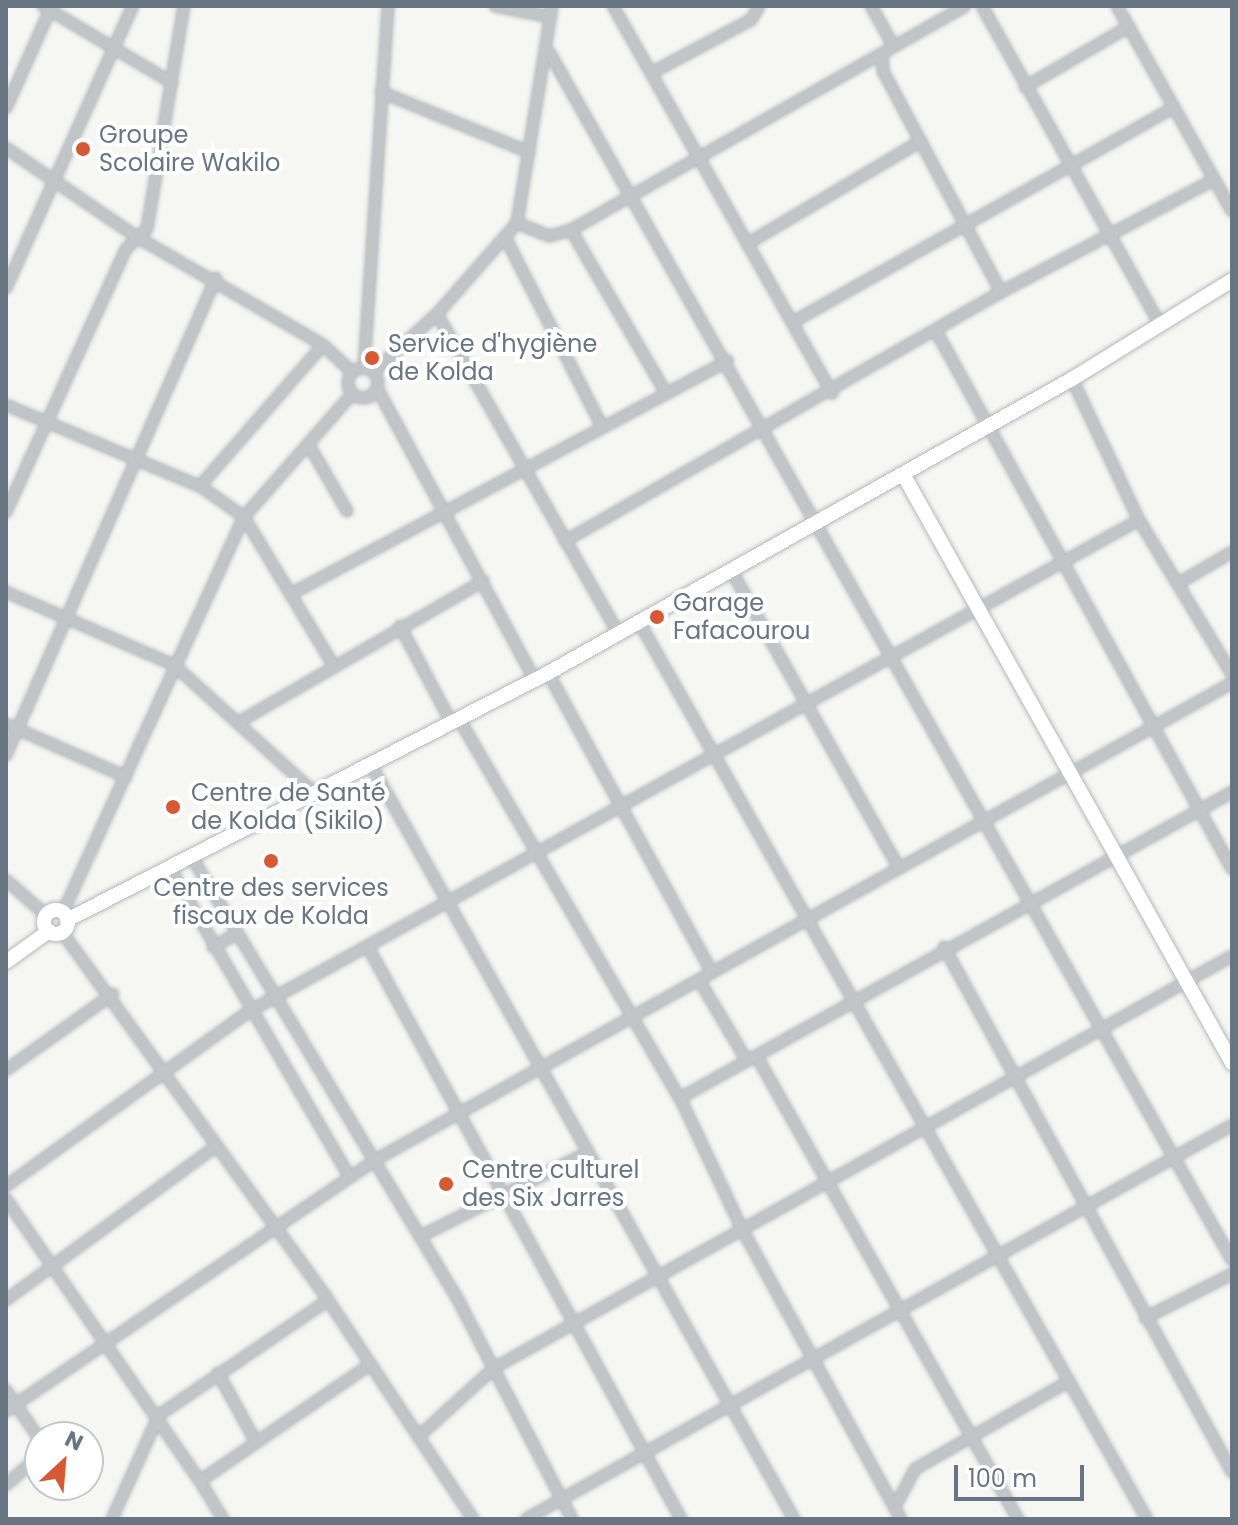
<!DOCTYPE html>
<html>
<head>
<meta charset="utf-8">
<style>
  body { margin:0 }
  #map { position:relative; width:1238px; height:1525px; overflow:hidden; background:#f6f6f3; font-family:Poppins,sans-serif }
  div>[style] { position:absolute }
  .roads { filter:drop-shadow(0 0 2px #b4b9bc) drop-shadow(0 0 2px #b4b9bc) }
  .street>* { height:10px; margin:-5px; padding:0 5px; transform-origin:5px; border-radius:5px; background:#c1c5c8 }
  .street>.ring { margin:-5px; padding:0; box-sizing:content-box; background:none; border:10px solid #c1c5c8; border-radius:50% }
  .secondary>* { height:14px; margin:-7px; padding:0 7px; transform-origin:7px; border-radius:7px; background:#fff }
  .secondary>.ring { margin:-7px; padding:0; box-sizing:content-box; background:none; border:14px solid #fff; border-radius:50% }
  .dots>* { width:22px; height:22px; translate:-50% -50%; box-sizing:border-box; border:4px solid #fff; border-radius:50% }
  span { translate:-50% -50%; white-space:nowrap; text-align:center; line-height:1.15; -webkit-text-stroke:8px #fff; paint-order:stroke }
  .poi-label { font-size:24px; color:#677682 }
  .left { translate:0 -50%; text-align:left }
  .frame { position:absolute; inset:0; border:8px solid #677682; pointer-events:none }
  .north { position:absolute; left:24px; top:1421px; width:80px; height:80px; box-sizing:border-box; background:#fff; border:2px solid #c2c8cd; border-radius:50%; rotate:26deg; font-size:22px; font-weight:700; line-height:32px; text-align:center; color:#677682 }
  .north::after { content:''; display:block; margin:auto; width:28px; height:36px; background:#d75832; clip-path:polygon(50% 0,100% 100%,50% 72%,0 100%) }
  .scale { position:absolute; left:954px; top:1465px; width:130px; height:36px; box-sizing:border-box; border:4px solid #677682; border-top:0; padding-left:10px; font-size:24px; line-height:28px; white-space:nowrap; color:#677682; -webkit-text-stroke:6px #fff; paint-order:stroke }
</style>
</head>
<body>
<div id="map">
  <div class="roads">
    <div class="street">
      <div style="left:43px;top:6px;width:150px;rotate:30.8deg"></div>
      <div style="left:495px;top:6px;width:56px;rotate:11.3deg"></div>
      <div style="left:613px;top:6px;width:445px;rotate:60.5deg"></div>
      <div style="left:871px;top:6px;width:45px;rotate:60.6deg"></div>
      <div style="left:982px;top:6px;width:365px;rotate:60.8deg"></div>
      <div style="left:1117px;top:6px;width:235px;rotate:60.7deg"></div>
      <div style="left:549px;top:52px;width:1388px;rotate:60.52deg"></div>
      <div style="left:882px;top:55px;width:16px;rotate:86deg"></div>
      <div style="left:883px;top:71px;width:251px;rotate:61.9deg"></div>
      <div style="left:653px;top:72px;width:111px;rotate:-28deg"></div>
      <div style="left:751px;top:20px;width:16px;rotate:-60deg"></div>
      <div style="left:1025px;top:87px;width:119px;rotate:-30.2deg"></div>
      <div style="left:381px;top:92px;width:160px;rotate:22.1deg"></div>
      <div style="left:6px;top:108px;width:107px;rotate:-65.8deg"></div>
      <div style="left:6px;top:148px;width:158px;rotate:34.2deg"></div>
      <div style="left:137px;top:237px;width:215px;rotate:30.1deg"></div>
      <div style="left:323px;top:345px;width:40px;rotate:43deg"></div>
      <div style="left:517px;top:223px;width:35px;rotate:22deg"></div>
      <div style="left:549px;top:236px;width:23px;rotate:-15deg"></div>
      <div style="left:571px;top:230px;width:453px;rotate:-29.6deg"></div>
      <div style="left:571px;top:230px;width:189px;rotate:59.8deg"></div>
      <div style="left:507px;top:241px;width:207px;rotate:62.9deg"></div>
      <div style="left:747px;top:244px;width:202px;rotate:-30.6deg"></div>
      <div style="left:6px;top:288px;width:309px;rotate:-65.8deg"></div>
      <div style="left:437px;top:314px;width:366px;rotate:60.4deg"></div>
      <div style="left:793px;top:322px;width:434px;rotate:-29.4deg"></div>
      <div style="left:936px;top:331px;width:614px;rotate:61.18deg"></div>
      <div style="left:364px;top:368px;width:363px;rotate:-86.2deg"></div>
      <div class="ring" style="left:348px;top:368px;width:20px;height:20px"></div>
      <div style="left:373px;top:372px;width:86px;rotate:-42.2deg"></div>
      <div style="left:437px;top:314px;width:121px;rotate:-48.7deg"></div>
      <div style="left:517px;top:223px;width:220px;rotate:-80.8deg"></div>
      <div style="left:1072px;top:379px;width:156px;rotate:64.6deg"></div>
      <div style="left:1139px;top:520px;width:180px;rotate:58.9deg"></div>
      <div style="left:377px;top:388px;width:332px;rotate:61.6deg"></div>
      <div style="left:6px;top:405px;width:210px;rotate:22.7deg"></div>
      <div style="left:200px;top:486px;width:54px;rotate:35.2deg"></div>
      <div style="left:244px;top:517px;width:174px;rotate:58.9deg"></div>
      <div style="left:310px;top:447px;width:74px;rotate:60deg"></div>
      <div style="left:200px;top:486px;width:187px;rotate:-48.9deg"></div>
      <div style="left:6px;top:512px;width:289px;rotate:-65.5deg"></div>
      <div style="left:126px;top:249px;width:29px;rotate:-44deg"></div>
      <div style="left:147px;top:229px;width:226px;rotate:-80.6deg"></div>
      <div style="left:565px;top:541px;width:502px;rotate:-29.73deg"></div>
      <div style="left:1001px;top:292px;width:240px;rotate:-27.8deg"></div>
      <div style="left:731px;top:570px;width:342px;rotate:60.6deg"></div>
      <div style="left:1179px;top:583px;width:61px;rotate:-30.3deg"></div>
      <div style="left:6px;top:592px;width:183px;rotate:23.5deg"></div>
      <div style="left:174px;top:665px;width:195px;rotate:42.3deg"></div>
      <div style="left:291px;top:594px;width:495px;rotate:-28.1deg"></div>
      <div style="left:639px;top:622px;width:1031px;rotate:60.48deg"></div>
      <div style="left:400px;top:626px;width:109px;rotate:62deg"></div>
      <div style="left:548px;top:673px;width:342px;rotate:61.3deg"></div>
      <div style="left:459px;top:719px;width:439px;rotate:59.8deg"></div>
      <div style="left:680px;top:1098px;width:145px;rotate:64.7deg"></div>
      <div style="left:742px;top:1229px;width:331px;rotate:61.3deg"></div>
      <div style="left:239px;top:722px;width:282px;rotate:-30deg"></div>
      <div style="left:6px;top:724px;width:131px;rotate:23.8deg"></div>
      <div style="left:6px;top:755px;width:521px;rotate:-66.24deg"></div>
      <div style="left:372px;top:767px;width:862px;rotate:60.7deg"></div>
      <div style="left:193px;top:859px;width:512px;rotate:58.98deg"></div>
      <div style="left:457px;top:1298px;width:249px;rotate:62.5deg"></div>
      <div style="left:171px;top:870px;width:354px;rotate:59.8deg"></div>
      <div style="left:6px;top:880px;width:53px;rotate:41.2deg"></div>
      <div style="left:63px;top:912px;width:434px;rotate:-65.4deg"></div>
      <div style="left:244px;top:517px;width:164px;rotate:-48.7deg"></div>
      <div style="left:62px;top:932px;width:454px;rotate:54.1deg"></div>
      <div style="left:328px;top:1300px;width:263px;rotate:56.5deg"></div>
      <div style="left:213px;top:947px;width:26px;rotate:-29deg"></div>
      <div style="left:368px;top:947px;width:652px;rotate:61.31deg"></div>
      <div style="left:944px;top:947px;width:599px;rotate:61.25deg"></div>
      <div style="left:699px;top:980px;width:94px;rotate:59.3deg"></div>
      <div style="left:757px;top:1057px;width:531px;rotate:60.54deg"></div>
      <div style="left:6px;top:1070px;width:131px;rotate:-35.4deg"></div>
      <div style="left:680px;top:1098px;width:631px;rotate:-29deg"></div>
      <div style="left:6px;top:1186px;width:298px;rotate:-35.7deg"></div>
      <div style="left:248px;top:1012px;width:1018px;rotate:-28.91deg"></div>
      <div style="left:6px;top:1199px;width:342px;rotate:55.5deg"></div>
      <div style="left:200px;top:1481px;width:207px;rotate:-34.4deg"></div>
      <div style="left:421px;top:1236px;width:181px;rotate:-26.6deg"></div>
      <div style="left:6px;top:1300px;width:259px;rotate:-36.2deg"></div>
      <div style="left:1145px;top:1318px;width:97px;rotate:-26.8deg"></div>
      <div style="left:218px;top:1373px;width:79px;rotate:61.2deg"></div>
      <div style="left:6px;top:1390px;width:60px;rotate:55.8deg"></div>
      <div style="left:6px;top:1411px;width:446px;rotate:-34.2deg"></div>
      <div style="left:375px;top:1160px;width:981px;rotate:-29.1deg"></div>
      <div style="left:418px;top:1437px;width:103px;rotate:-42.2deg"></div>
      <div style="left:494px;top:1368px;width:845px;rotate:-29.17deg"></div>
      <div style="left:200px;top:1481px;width:44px;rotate:58.8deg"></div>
      <div style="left:6px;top:1485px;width:45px;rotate:-41.4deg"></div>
      <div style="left:895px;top:1507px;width:43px;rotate:-62.2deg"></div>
      <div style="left:915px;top:1469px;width:172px;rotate:-29.7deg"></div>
      <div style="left:112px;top:1519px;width:114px;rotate:-65.7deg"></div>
      <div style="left:159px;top:1415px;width:204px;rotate:-34.2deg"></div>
      <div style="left:526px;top:1519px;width:808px;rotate:-29.16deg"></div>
    </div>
    <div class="secondary">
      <div style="left:903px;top:474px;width:675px;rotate:60.81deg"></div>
      <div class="ring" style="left:44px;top:910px;width:10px;height:10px"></div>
      <div style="left:67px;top:920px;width:541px;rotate:-27.18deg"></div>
      <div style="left:548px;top:673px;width:601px;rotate:-29.3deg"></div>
      <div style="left:1072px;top:379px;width:188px;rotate:-31.7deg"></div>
      <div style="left:6px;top:962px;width:53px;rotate:-35.8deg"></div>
    </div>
  </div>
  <div class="dots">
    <div style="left:83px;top:149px;background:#d75832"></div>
    <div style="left:372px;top:358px;background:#d75832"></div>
    <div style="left:657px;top:617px;background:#d75832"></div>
    <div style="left:173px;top:807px;background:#d75832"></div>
    <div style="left:271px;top:861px;background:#d75832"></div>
    <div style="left:446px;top:1184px;background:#d75832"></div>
  </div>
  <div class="poi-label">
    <span class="left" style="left:99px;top:149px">Groupe<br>Scolaire Wakilo</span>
    <span class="left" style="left:388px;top:358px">Service d'hygiène<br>de Kolda</span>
    <span class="left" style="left:673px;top:617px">Garage<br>Fafacourou</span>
    <span class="left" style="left:191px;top:807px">Centre de Santé<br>de Kolda (Sikilo)</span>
    <span style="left:271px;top:902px">Centre des services<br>fiscaux de Kolda</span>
    <span class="left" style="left:462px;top:1184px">Centre culturel<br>des Six Jarres</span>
  </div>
  <div class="frame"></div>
  <div class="north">N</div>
  <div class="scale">100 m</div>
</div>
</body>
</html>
